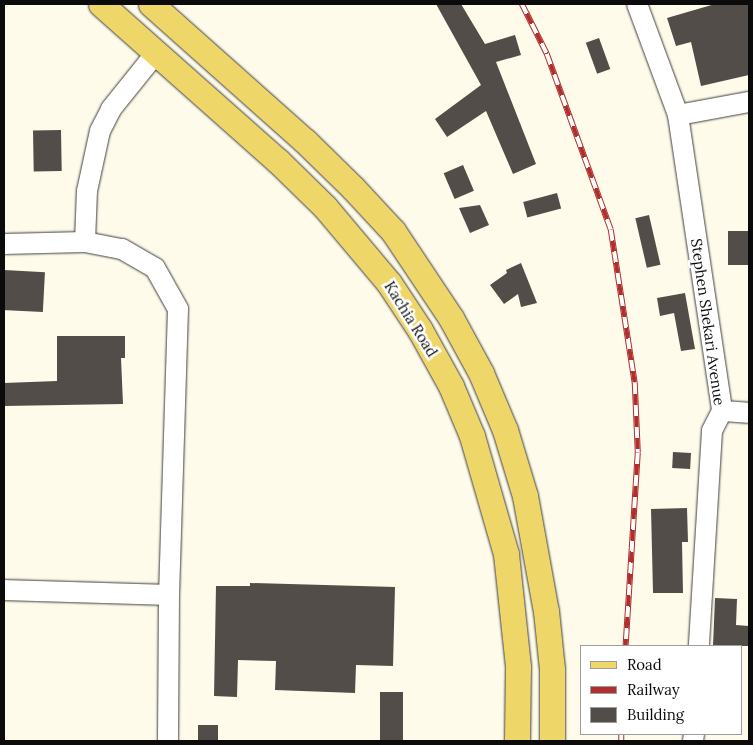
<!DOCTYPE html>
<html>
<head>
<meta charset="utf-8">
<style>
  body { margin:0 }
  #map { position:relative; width:753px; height:745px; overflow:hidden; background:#fefbea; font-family:Lora,serif }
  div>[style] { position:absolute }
  .building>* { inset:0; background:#524d48; transform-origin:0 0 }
  .roads { filter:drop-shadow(0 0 1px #3e3e3e) drop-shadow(0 0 1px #3e3e3e) }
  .minor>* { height:20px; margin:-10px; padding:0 10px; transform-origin:10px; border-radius:10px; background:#fff }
  .major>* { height:25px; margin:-12.5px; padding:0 12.5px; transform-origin:12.5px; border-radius:12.5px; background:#efd668 }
  .rail>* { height:5.5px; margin-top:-2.75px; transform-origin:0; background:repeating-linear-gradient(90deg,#fff 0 11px,#b02e2d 0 22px); box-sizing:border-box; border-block:1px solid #b02e2d }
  span { translate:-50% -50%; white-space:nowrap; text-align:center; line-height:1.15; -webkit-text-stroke:5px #fff; paint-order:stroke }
  .street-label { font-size:15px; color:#0b0b0b }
  .frame { position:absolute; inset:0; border:5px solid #0b0b0b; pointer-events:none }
  .legend { position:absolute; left:580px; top:645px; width:162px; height:90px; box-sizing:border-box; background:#fff; border:1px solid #9d9d9d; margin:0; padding:6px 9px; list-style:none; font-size:15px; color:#0b0b0b }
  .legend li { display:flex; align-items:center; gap:10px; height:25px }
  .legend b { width:25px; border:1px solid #9d9d9d }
</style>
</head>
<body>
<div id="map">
  <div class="building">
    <div style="clip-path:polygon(436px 4px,461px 4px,485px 44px,515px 35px,521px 55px,496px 62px,536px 164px,513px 174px,486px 111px,447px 137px,435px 119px,481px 85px)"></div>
    <div style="clip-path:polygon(715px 4px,749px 4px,749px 75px,701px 86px,691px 42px,676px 46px,667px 18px)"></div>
    <div style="left:599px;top:38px;width:33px;height:14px;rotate:70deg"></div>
    <div style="left:61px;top:130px;width:41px;height:28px;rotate:89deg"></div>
    <div style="left:463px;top:165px;width:28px;height:21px;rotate:67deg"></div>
    <div style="left:557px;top:193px;width:16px;height:35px;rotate:75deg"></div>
    <div style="clip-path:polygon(480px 205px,489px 225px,470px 233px,459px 208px)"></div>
    <div style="left:649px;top:215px;width:51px;height:14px;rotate:77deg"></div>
    <div style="left:749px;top:231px;width:34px;height:21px;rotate:90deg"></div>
    <div style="clip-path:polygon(521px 263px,537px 303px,521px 307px,518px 294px,504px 304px,490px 285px,507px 273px,506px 270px)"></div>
    <div style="left:4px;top:270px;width:41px;height:40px;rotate:3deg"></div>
    <div style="clip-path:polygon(685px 293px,695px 349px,681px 351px,674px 313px,660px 316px,657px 298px)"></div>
    <div style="clip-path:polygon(57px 336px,125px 336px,125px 358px,121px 358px,123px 404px,4px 406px,4px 383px,57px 381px)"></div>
    <div style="left:673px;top:452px;width:18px;height:16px;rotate:3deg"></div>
    <div style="clip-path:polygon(687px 508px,688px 542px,682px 542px,683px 593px,653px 593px,651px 509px)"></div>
    <div style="clip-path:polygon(250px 583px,395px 587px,393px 666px,356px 665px,355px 693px,275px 690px,276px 661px,238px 660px,237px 697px,214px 696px,216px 586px,250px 586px)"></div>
    <div style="clip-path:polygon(715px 598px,737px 599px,736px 625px,749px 626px,749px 646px,713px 646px)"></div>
    <div style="left:380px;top:692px;width:23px;height:49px"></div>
    <div style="left:198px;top:725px;width:20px;height:16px"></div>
  </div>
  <div class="roads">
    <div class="minor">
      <div style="left:637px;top:4px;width:118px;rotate:69.7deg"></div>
      <div style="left:678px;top:115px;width:299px;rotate:81.5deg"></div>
      <div style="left:722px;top:411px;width:22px;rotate:117deg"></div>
      <div style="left:712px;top:431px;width:215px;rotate:93.5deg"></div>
      <div style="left:678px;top:115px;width:72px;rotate:-10.4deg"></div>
      <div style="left:85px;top:242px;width:51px;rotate:-87.8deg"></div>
      <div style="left:87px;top:191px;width:61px;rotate:-77.8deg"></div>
      <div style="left:100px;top:131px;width:25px;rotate:-63deg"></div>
      <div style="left:111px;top:109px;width:72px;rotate:-51.2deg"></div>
      <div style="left:4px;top:244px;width:81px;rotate:-1.4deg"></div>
      <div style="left:85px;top:242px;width:38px;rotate:11deg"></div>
      <div style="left:122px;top:249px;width:38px;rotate:30deg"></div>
      <div style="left:155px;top:268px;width:47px;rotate:60.7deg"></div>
      <div style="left:178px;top:309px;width:286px;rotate:91.8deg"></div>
      <div style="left:169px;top:595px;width:146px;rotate:90.4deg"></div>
      <div style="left:722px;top:411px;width:27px;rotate:4deg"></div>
      <div style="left:4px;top:590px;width:165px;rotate:1.7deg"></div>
      <div style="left:693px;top:741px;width:7px;rotate:-82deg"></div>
    </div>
    <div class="major">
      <div style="left:101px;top:4px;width:237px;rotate:41.6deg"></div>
      <div style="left:278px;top:161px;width:66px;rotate:44.4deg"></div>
      <div style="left:325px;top:207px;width:99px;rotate:49.9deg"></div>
      <div style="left:389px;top:283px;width:56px;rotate:56.6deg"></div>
      <div style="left:420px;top:330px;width:64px;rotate:61deg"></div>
      <div style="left:451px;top:386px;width:54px;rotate:67.2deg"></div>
      <div style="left:472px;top:436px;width:123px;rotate:73.9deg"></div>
      <div style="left:506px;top:554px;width:114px;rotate:83.9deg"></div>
      <div style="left:518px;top:667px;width:74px;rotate:90.8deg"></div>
      <div style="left:151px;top:4px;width:206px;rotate:41.7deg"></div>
      <div style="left:305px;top:141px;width:67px;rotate:44.4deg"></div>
      <div style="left:353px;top:188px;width:59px;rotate:47.1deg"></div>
      <div style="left:393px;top:231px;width:105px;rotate:56.3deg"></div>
      <div style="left:451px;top:318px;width:63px;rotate:61.4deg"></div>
      <div style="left:481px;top:373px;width:62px;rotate:67.2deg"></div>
      <div style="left:505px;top:430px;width:69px;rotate:73.1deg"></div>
      <div style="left:525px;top:496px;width:117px;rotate:79.7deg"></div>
      <div style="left:546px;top:611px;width:58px;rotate:84.1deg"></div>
      <div style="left:552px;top:669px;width:72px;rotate:90deg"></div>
    </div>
  </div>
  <div class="rail">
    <div style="left:522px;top:4px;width:56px;rotate:63.4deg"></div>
    <div style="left:547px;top:54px;width:187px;rotate:70deg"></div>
    <div style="left:611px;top:230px;width:155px;rotate:81.1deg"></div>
    <div style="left:635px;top:383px;width:70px;rotate:87.5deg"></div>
    <div style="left:638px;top:453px;width:193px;rotate:93.6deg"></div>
    <div style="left:621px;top:741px;width:7px;rotate:-90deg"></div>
  </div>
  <div class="street-label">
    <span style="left:411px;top:319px;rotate:58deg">Kachia Road</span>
    <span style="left:708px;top:322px;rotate:82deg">Stephen Shekari Avenue</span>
  </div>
  <div class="frame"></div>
  <ul class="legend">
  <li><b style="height:6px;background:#efd668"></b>Road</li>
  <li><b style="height:6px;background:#b02e2d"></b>Railway</li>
  <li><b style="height:14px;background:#524d48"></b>Building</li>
  </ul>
</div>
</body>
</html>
